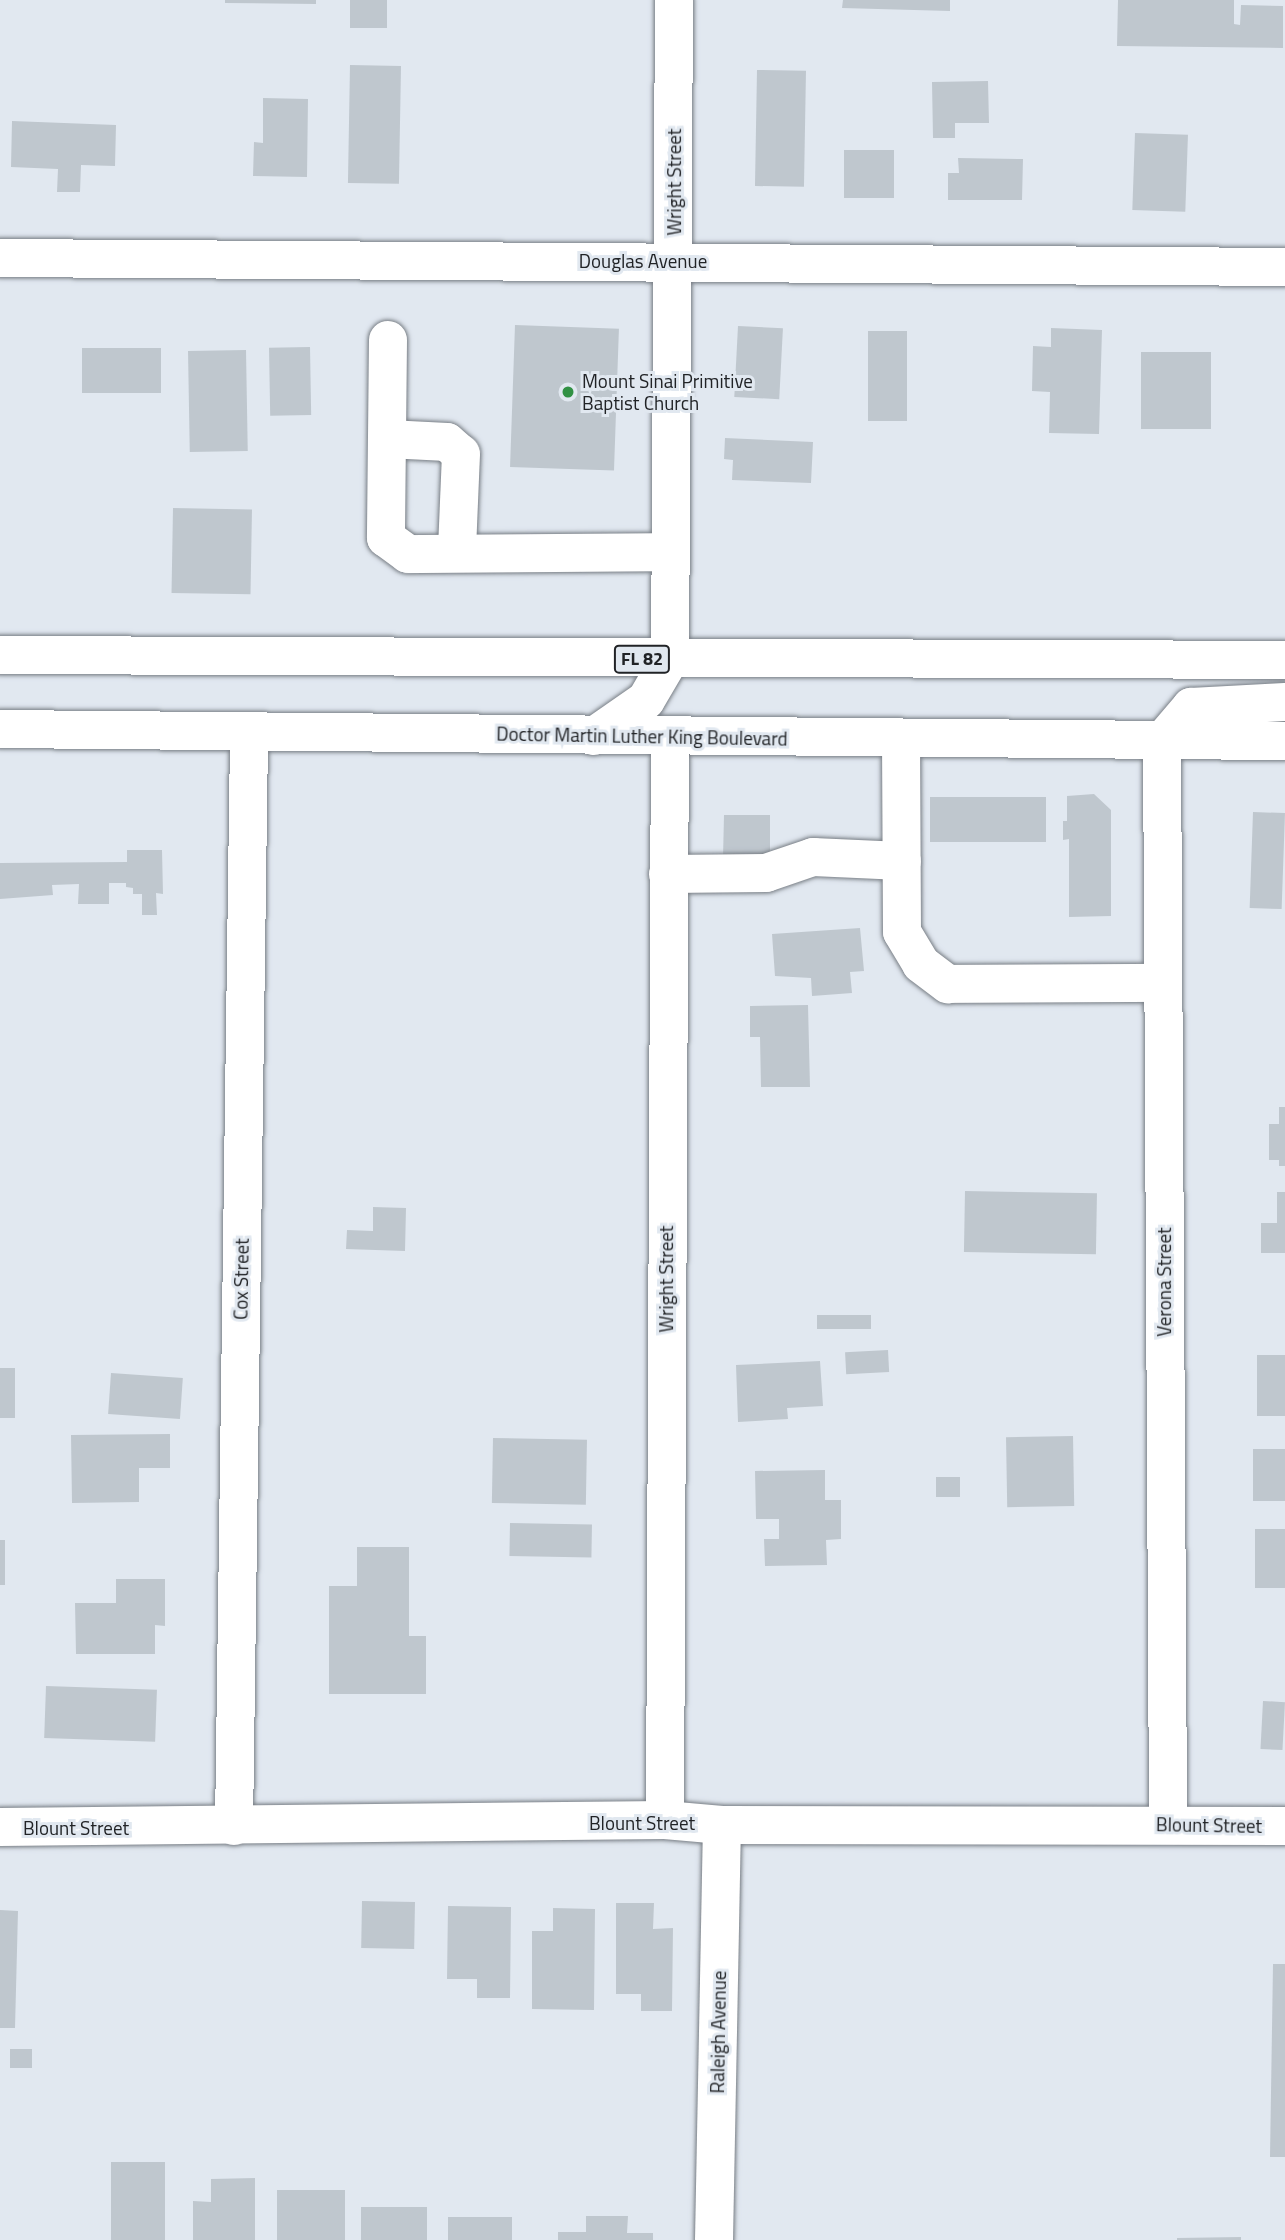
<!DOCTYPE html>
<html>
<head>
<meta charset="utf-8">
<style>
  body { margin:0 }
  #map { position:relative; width:1285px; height:2240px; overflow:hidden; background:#e1e8f0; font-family:"Titillium Web",sans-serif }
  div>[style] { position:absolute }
  .building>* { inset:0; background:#bfc7ce; transform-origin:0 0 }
  .roads { filter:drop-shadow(0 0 2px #787e85) drop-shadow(0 0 2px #787e85) }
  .minor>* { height:38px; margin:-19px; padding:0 19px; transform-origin:19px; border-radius:19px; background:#fff }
  .major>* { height:38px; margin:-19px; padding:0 19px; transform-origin:19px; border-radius:19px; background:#fff }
  .dots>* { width:19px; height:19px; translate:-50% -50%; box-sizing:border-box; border:4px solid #e1e8f0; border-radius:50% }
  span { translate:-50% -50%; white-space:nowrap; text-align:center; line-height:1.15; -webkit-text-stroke:6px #e1e8f0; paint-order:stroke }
  .shield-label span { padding:2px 5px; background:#e1e8f0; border:2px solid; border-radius:5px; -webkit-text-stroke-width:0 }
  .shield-label { font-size:18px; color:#212326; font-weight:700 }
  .street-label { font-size:19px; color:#212326 }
  .poi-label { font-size:19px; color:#212326 }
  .left { translate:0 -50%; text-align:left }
</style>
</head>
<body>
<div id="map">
  <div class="building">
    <div style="clip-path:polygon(225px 0,316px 0,316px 4px,225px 3px)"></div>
    <div style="left:350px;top:0;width:37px;height:28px"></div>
    <div style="clip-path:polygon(843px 0,950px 0,950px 11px,842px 8px)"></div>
    <div style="clip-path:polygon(1118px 0,1234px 0,1234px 24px,1240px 25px,1241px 5px,1283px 6px,1283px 48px,1117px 46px)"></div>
    <div style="left:350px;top:65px;width:51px;height:118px;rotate:1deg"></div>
    <div style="left:757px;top:70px;width:49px;height:116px;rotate:1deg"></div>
    <div style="clip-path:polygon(988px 81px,989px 123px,955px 123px,955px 138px,933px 138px,932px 82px)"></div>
    <div style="clip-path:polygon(263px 98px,308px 99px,307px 177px,253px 176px,254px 142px,263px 143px)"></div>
    <div style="clip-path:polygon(12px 121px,116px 125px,115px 166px,81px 165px,80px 192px,57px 192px,58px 169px,11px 167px)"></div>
    <div style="left:1135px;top:133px;width:53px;height:77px;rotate:2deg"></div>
    <div style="left:844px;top:150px;width:50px;height:48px"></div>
    <div style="clip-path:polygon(958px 158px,1023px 159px,1022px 200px,948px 200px,948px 173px,959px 173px)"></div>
    <div style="left:515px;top:325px;width:104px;height:142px;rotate:2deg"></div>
    <div style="left:738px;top:326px;width:45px;height:71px;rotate:3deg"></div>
    <div style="clip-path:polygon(1051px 328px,1102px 330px,1099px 434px,1049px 433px,1050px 392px,1032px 391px,1033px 346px,1051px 347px)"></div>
    <div style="left:868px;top:331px;width:39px;height:90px"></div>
    <div style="left:310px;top:347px;width:68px;height:41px;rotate:89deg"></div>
    <div style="left:82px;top:348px;width:79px;height:45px"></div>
    <div style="left:246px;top:350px;width:101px;height:58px;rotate:89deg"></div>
    <div style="left:1141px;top:352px;width:70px;height:77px"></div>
    <div style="clip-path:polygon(725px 438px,813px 442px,811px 483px,732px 480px,733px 460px,724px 459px)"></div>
    <div style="left:173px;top:508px;width:79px;height:85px;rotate:1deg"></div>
    <div style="clip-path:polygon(1094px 794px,1111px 810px,1111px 916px,1069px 917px,1069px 839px,1063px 840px,1063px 821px,1067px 821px,1067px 796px)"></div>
    <div style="left:930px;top:797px;width:116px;height:45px"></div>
    <div style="left:1253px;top:812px;width:32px;height:96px;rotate:2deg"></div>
    <div style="clip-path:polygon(724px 815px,770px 815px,770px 867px,723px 858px)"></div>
    <div style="clip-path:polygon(127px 850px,162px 850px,163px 894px,156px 893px,157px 915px,142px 915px,142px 894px,133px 894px,133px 888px,126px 887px,126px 883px,109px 883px,109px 904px,78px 904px,79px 884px,52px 885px,53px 895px,0 899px,0 863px,127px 862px)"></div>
    <div style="clip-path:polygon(860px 928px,864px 971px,850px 972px,852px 993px,812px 996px,811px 978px,775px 976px,772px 934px)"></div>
    <div style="clip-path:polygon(808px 1005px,810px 1087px,761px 1087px,760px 1037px,750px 1037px,750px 1006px)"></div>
    <div style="clip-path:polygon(1279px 1107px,1285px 1107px,1285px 1166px,1279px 1166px,1279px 1160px,1269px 1160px,1269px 1124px,1279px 1124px)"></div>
    <div style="left:965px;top:1191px;width:132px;height:61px;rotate:1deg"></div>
    <div style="clip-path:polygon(1277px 1192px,1285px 1192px,1285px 1253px,1261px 1253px,1261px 1223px,1277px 1223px)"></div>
    <div style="clip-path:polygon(373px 1207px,406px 1208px,405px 1251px,346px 1249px,347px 1230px,373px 1231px)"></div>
    <div style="left:817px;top:1315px;width:54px;height:14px"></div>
    <div style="left:888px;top:1350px;width:22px;height:43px;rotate:87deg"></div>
    <div style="left:1257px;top:1355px;width:28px;height:61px"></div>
    <div style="clip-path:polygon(820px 1361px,823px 1406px,787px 1408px,788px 1419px,738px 1422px,736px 1365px)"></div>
    <div style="left:0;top:1368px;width:15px;height:50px"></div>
    <div style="left:111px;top:1373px;width:72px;height:41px;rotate:4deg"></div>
    <div style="clip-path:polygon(170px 1434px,170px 1468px,139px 1468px,139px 1502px,72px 1503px,71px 1435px)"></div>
    <div style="left:1073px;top:1436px;width:70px;height:67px;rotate:89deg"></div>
    <div style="left:493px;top:1438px;width:94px;height:65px;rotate:1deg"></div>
    <div style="left:1285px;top:1449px;width:52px;height:32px;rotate:90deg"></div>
    <div style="clip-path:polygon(825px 1470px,825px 1500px,841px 1500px,841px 1539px,826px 1540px,827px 1565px,765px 1566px,764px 1539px,779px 1539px,779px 1519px,756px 1519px,755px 1471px)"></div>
    <div style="left:936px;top:1477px;width:24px;height:20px"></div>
    <div style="left:510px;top:1523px;width:82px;height:33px;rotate:1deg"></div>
    <div style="left:1255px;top:1529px;width:30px;height:59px"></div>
    <div style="left:0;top:1540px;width:5px;height:45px"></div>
    <div style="clip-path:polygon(357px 1547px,409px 1547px,409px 1636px,426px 1636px,426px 1694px,329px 1694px,329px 1586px,357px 1586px)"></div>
    <div style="clip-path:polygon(116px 1579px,165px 1579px,165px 1626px,155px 1625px,155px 1654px,76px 1654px,75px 1603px,116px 1603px)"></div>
    <div style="left:46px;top:1686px;width:111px;height:52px;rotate:2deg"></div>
    <div style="left:1263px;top:1701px;width:22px;height:48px;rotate:3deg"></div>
    <div style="left:362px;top:1901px;width:53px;height:47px;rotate:1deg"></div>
    <div style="clip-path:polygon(616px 1903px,654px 1903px,653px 1929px,673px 1928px,672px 2011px,641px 2011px,641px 1994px,616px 1994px)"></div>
    <div style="clip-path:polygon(448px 1906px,511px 1907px,510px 1998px,477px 1998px,477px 1979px,447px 1979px)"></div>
    <div style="clip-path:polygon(553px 1908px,595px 1909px,594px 2010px,532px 2009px,532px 1931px,553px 1931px)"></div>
    <div style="clip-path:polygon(0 1910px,18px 1911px,15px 2028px,0 2028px)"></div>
    <div style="clip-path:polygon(1273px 1964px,1285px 1964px,1285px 2157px,1270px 2157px)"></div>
    <div style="left:10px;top:2049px;width:22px;height:19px"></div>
    <div style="left:111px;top:2162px;width:54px;height:78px"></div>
    <div style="clip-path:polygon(255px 2178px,255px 2240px,193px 2240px,193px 2201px,211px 2202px,211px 2179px)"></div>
    <div style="left:277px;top:2190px;width:68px;height:50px"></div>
    <div style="left:361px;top:2207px;width:66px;height:33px"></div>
    <div style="clip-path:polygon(586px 2216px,628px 2216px,627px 2233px,653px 2233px,653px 2240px,558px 2240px,558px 2232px,586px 2232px)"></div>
    <div style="left:448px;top:2217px;width:64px;height:23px"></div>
    <div style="clip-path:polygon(1241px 2237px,1241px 2240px,1177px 2240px,1177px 2238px)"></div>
  </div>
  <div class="roads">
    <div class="minor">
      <div style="left:0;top:258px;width:1285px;rotate:0.4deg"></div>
      <div style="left:388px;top:340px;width:198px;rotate:90.6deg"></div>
      <div style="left:386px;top:538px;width:27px;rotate:36deg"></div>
      <div style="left:408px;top:554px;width:263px;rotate:-0.4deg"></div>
      <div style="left:388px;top:439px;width:59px;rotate:2.9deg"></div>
      <div style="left:447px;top:442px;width:18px;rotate:41deg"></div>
      <div style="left:461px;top:454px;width:97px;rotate:92.4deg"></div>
      <div style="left:670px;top:659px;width:659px;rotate:-89.65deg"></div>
      <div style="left:901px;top:739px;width:193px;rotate:89.7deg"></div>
      <div style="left:902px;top:932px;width:37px;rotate:59deg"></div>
      <div style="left:921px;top:964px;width:34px;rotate:37deg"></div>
      <div style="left:948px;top:984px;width:214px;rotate:-0.3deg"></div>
      <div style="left:1162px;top:741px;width:1083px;rotate:89.68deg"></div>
      <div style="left:668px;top:874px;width:98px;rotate:-0.6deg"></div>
      <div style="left:766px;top:873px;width:50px;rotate:-18.8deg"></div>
      <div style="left:813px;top:857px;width:89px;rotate:2.6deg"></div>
      <div style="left:665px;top:1820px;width:1083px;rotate:-89.74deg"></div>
      <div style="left:234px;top:1826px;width:1094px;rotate:-89.21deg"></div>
      <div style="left:0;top:1827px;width:665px;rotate:-0.6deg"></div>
      <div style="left:665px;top:1820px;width:57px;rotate:5deg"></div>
      <div style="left:722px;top:1825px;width:563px;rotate:0.1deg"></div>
      <div style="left:714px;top:2240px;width:415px;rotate:-88.9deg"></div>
    </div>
    <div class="major">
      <div style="left:0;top:655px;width:1285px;rotate:0.22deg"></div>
      <div style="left:0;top:729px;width:1285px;rotate:0.54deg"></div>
      <div style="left:594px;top:736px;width:63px;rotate:-34.7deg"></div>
      <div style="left:646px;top:700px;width:48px;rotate:-59.7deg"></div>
      <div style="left:1162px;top:741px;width:45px;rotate:-49.5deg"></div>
      <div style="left:1191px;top:707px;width:94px;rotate:-3deg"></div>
    </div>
  </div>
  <div class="dots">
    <div style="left:568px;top:392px;background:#319144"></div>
  </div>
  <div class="shield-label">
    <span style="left:642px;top:659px">FL 82</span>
  </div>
  <div class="street-label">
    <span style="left:674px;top:182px;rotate:-90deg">Wright Street</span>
    <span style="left:643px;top:261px">Douglas Avenue</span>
    <span style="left:642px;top:736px;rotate:1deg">Doctor Martin Luther King Boulevard</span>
    <span style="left:241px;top:1279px;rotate:-89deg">Cox Street</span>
    <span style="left:666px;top:1279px;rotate:-90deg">Wright Street</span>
    <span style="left:1164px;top:1282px;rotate:-90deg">Verona Street</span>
    <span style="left:642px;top:1823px">Blount Street</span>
    <span style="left:1209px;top:1825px;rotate:1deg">Blount Street</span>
    <span style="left:76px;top:1828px">Blount Street</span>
    <span style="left:718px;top:2032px;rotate:-89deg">Raleigh Avenue</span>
  </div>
  <div class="poi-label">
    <span class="left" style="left:582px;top:392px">Mount Sinai Primitive<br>Baptist Church</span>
  </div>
</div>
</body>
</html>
